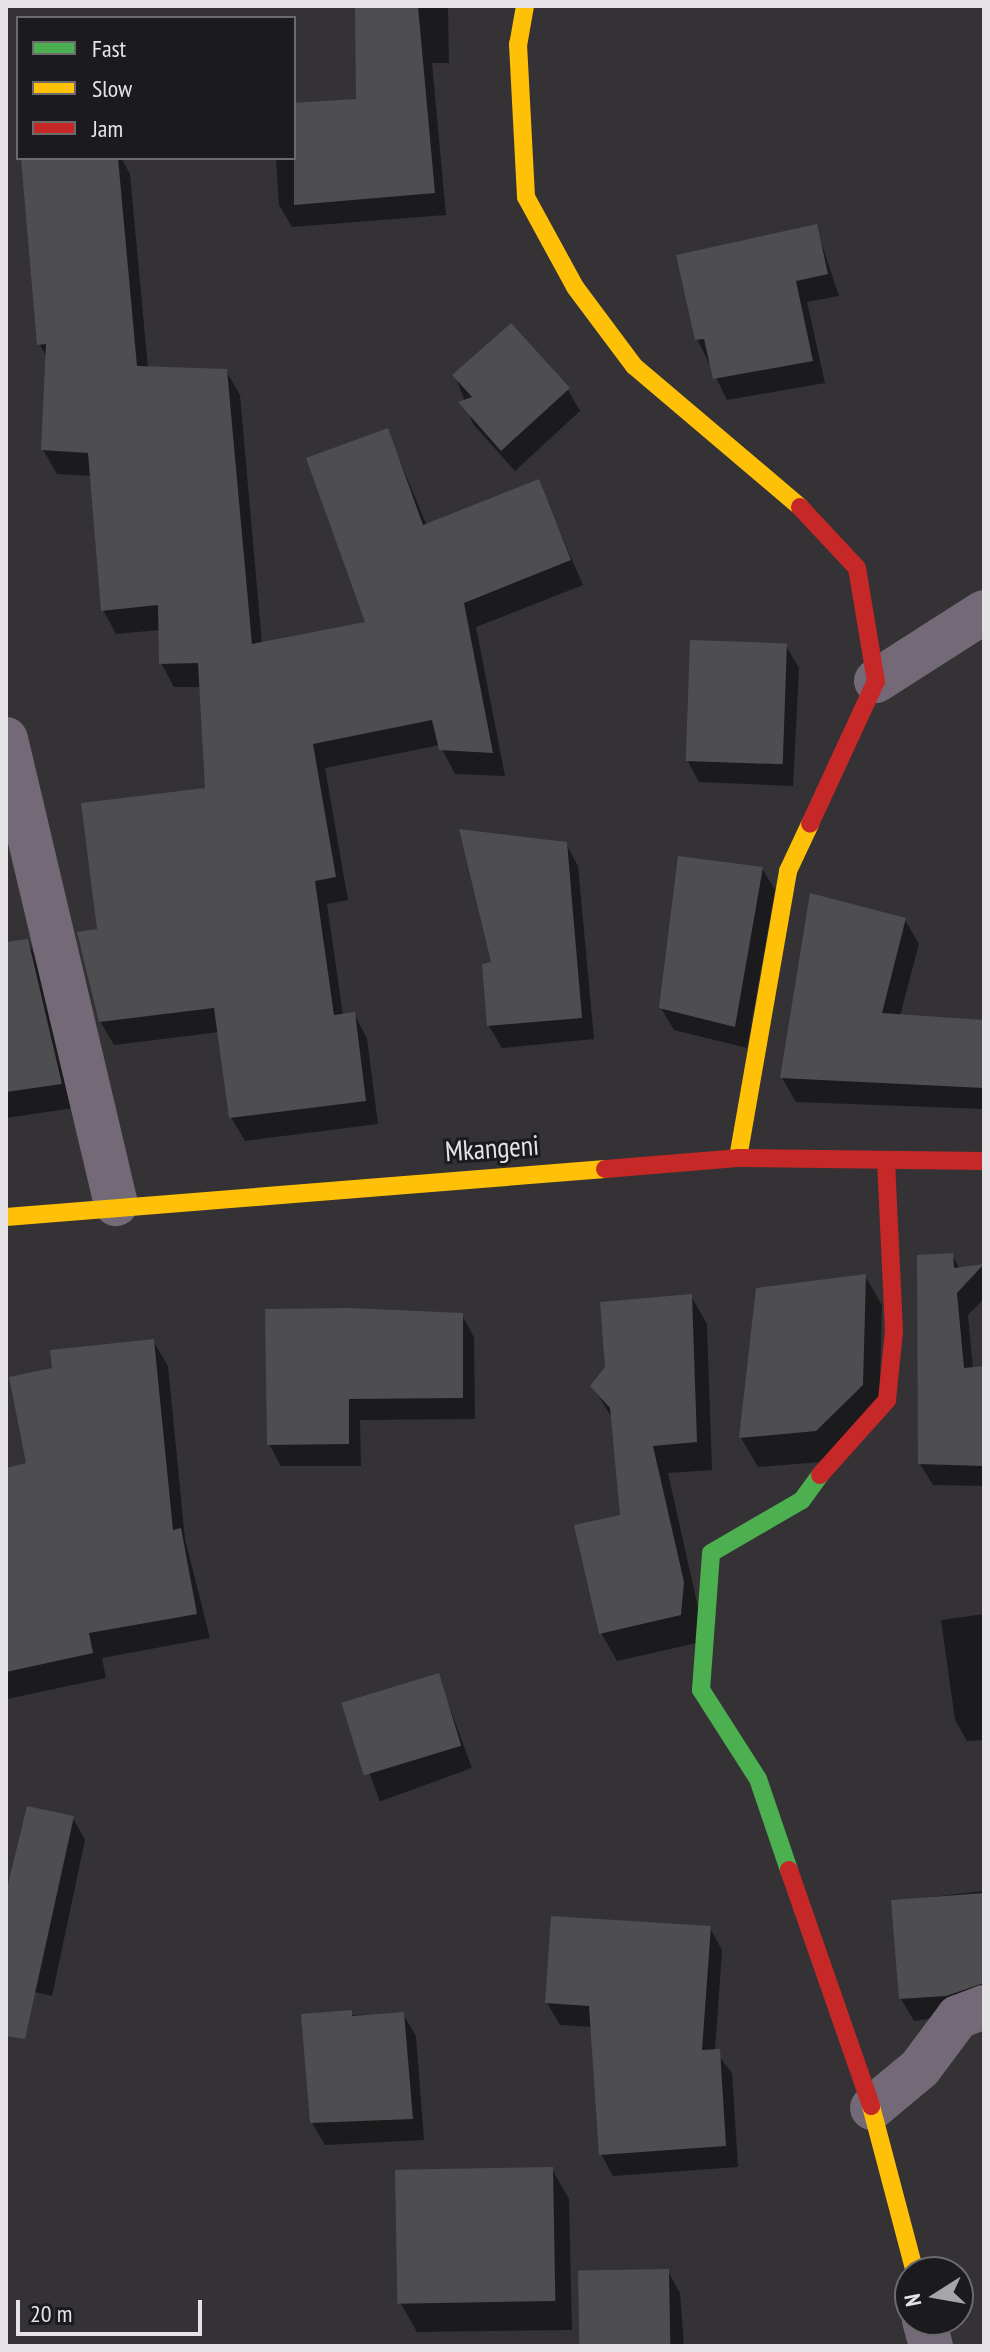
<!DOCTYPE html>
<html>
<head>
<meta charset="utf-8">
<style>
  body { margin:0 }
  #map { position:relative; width:990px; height:2352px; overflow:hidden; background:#343235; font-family:"PT Sans Narrow",sans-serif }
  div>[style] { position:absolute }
  .shadow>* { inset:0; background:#0007; transform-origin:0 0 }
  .building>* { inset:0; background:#4e4d4f; transform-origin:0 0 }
  .street>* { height:44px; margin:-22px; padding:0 22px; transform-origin:22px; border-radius:22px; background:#746977 }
  .fast>* { height:18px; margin:-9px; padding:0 9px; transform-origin:9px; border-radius:9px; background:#4caf50 }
  .slow>* { height:18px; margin:-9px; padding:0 9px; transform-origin:9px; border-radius:9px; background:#ffc107 }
  .jam>* { height:18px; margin:-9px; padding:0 9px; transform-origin:9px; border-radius:9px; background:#c62828 }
  span { translate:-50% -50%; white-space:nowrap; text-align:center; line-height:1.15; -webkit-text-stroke:6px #1b1a1c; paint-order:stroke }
  .street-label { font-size:28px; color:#e5e3e6 }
  .frame { position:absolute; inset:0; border:8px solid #e5e3e6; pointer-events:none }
  .legend { position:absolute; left:16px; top:16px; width:280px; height:144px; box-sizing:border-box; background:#1b1a1c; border:2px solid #6c6a6d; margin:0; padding:10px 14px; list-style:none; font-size:24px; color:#e5e3e6 }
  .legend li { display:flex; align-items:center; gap:16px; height:40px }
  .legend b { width:40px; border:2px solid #6c6a6d }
  .north { position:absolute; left:894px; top:2256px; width:80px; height:80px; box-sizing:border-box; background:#1b1a1c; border:2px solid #6c6a6d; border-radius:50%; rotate:259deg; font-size:22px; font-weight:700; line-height:32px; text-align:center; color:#e5e3e6 }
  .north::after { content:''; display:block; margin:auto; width:28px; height:36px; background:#a7a5a8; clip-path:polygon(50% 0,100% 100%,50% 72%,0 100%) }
  .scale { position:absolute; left:16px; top:2300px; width:186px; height:36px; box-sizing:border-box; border:4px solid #e5e3e6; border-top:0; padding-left:10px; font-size:24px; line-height:28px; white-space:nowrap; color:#e5e3e6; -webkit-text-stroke:6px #1b1a1c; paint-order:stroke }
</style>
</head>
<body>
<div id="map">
  <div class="shadow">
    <div style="clip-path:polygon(357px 6px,448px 6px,449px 63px,432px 63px,446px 215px,292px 227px,279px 205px,276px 158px,294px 158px,294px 105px,358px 101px)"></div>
    <div style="clip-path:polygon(29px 158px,121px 158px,130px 174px,148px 368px,226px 371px,240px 395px,262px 644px,368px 624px,387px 430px,427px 526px,538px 481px,583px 585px,476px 627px,505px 776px,455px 774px,440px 745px,325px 768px,348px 900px,327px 904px,343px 1015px,354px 1014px,367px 1038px,378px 1124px,245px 1141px,231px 1117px,220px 1032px,114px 1045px,100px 1021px,207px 789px,201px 687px,174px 687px,161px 663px,160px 630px,116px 634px,103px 610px,92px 476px,57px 474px,43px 450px,48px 359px,39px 344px)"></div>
    <div style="clip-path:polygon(816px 227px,839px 296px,807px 302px,825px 383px,727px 400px,697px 339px)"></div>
    <div style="clip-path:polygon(455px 375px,568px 390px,580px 411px,515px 471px,473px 424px)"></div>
    <div style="clip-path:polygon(786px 646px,799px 668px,793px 786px,699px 782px,687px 760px)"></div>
    <div style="clip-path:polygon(566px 844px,578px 866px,594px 1039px,502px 1048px,489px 1026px,494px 964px)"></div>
    <div style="clip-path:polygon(762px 868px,775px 890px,747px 1048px,674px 1030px,661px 1008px)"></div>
    <div style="clip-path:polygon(905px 920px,919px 944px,900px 1016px,984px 1022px,984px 1109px,796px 1102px,782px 1078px)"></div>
    <div style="clip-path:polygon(27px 941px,41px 965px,74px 1108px,6px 1118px,6px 944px)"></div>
    <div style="clip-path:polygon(952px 1255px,960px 1269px,984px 1266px,984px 1299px,968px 1315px,973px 1369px,984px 1368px,984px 1486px,933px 1485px,920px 1464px)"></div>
    <div style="clip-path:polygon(865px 1276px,882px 1305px,879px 1415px,834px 1461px,758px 1467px,741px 1438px)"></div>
    <div style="clip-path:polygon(691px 1296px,707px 1324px,712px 1470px,668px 1473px,699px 1612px,697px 1643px,617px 1661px,601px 1633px,622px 1516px,613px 1420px,593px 1386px)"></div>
    <div style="clip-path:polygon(462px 1315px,474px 1337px,475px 1419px,360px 1420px,361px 1466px,281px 1466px,269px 1444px)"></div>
    <div style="clip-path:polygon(153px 1341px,168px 1366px,185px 1539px,210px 1638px,102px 1658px,106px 1678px,7px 1699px,6px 1470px,29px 1465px,54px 1370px)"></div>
    <div style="clip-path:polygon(984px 1614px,984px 1740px,967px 1741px,955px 1720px,941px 1620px)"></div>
    <div style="left:438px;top:1675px;width:99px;height:98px;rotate:70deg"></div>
    <div style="clip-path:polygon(73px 1818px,85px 1840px,52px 1996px,6px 1985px,6px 1903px)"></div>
    <div style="clip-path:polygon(984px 1891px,984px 2011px,914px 2021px,901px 1999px,894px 1901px)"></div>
    <div style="clip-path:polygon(710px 1928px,722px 1950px,715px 2051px,732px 2073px,738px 2167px,613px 2176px,601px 2154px,593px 2027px,560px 2025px,547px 2003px)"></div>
    <div style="clip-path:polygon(403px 2014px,416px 2036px,424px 2140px,325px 2145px,312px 2123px,303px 2016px)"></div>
    <div style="clip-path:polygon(552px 2169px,569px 2199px,572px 2330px,417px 2332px,400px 2302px)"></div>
    <div style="clip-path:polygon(668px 2271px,680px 2293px,684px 2346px,582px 2346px)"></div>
  </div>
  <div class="building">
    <div style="clip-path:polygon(355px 6px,418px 6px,435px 193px,294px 205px,294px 103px,356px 99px)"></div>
    <div style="clip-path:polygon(21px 158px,118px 158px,137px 366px,227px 369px,252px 644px,365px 622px,306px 458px,388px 428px,423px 525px,539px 479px,571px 560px,464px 603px,493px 753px,439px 750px,432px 720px,313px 744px,336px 877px,315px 881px,334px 1015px,355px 1012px,366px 1101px,229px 1118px,214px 1008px,99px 1022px,77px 932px,97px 929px,81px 803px,205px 788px,198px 663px,159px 664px,158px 605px,101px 611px,88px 453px,41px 450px,46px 344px,37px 345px)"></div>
    <div style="clip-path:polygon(817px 224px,828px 274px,796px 281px,813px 361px,713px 379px,704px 339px,695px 340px,676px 255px)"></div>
    <div style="clip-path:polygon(511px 323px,570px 388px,501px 451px,458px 402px,472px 397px,452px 375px)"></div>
    <div style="left:690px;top:640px;width:97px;height:121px;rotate:2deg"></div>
    <div style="clip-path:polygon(459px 829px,567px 842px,582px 1018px,487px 1026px,482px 964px,491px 962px)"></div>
    <div style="clip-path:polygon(678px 856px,763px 867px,735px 1027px,659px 1008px)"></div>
    <div style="clip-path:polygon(810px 893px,906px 918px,882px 1013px,984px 1020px,984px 1088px,780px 1078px)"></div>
    <div style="clip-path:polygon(28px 939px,62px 1084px,6px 1092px,6px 942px)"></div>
    <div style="clip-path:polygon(953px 1253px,954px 1268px,984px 1264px,957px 1293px,964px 1368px,984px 1366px,984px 1466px,918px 1464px,917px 1255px)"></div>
    <div style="clip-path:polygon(866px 1274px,863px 1385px,816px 1431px,739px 1438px,756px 1288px)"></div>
    <div style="clip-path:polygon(692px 1294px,697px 1442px,653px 1446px,684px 1582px,681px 1615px,599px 1634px,574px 1525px,620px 1515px,610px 1408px,590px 1386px,605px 1367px,600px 1302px)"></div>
    <div style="clip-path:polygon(349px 1308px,463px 1313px,463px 1398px,349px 1399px,349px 1444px,267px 1445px,265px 1309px)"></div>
    <div style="clip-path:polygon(154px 1339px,173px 1530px,181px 1528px,197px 1614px,89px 1633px,93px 1653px,6px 1672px,6px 1468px,26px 1463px,9px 1377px,52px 1368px,50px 1350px)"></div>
    <div style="left:439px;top:1673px;width:76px;height:102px;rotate:73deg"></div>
    <div style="clip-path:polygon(27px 1806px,74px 1816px,25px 2039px,6px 2036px,6px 1892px)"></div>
    <div style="clip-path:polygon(984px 1893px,984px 1983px,946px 1996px,899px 1999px,891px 1900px)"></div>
    <div style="clip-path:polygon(551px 1916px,711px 1926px,702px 2050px,720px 2049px,726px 2146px,599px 2155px,589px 2006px,545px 2003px)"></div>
    <div style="clip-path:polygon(352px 2010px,352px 2016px,404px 2012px,413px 2119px,310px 2123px,301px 2014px)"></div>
    <div style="left:553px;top:2167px;width:134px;height:158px;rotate:89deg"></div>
    <div style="left:669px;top:2269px;width:77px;height:91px;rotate:89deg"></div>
  </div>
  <div class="street">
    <div style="left:876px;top:681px;width:128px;rotate:-32.6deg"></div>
    <div style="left:6px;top:739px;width:478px;rotate:76.7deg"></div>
    <div style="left:872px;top:2108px;width:62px;rotate:-39.8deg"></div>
    <div style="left:920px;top:2068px;width:64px;rotate:-53.3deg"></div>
    <div style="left:958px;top:2017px;width:28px;rotate:-21deg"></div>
    <div style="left:924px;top:2320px;width:27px;rotate:75deg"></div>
  </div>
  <div class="fast">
    <div style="left:789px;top:1870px;width:96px;rotate:-108.8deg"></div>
    <div style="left:758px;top:1779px;width:106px;rotate:-122.6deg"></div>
    <div style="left:701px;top:1690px;width:137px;rotate:-85.8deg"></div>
    <div style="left:711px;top:1553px;width:105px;rotate:-30.2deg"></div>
    <div style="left:802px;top:1500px;width:31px;rotate:-54deg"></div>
  </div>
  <div class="slow">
    <div style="left:525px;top:6px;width:39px;rotate:100deg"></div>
    <div style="left:518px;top:44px;width:153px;rotate:87deg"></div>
    <div style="left:526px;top:197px;width:102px;rotate:61.4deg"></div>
    <div style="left:575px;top:287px;width:99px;rotate:53.2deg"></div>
    <div style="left:634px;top:366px;width:218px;rotate:40.3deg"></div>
    <div style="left:738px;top:1158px;width:291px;rotate:-80.1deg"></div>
    <div style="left:788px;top:871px;width:52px;rotate:-64.9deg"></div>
    <div style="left:6px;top:1217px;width:601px;rotate:-4.58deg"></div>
    <div style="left:871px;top:2106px;width:172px;rotate:75.2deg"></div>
  </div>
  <div class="jam">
    <div style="left:800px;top:507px;width:83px;rotate:46.9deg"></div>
    <div style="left:857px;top:568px;width:115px;rotate:80.5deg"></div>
    <div style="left:876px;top:681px;width:157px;rotate:114.8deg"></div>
    <div style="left:605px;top:1169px;width:133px;rotate:-4.7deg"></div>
    <div style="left:738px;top:1158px;width:246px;rotate:0.7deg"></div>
    <div style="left:820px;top:1475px;width:101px;rotate:-48.2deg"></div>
    <div style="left:887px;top:1400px;width:69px;rotate:-84.2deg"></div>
    <div style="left:894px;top:1331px;width:171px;rotate:-92.7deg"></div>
    <div style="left:789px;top:1870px;width:250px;rotate:70.8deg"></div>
  </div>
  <div class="street-label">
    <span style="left:492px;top:1148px;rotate:-4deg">Mkangeni</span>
  </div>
  <div class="frame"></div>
  <ul class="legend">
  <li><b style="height:10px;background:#4caf50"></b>Fast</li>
  <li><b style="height:10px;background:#ffc107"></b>Slow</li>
  <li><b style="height:10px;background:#c62828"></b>Jam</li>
  </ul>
  <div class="north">N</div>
  <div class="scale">20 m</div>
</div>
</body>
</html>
